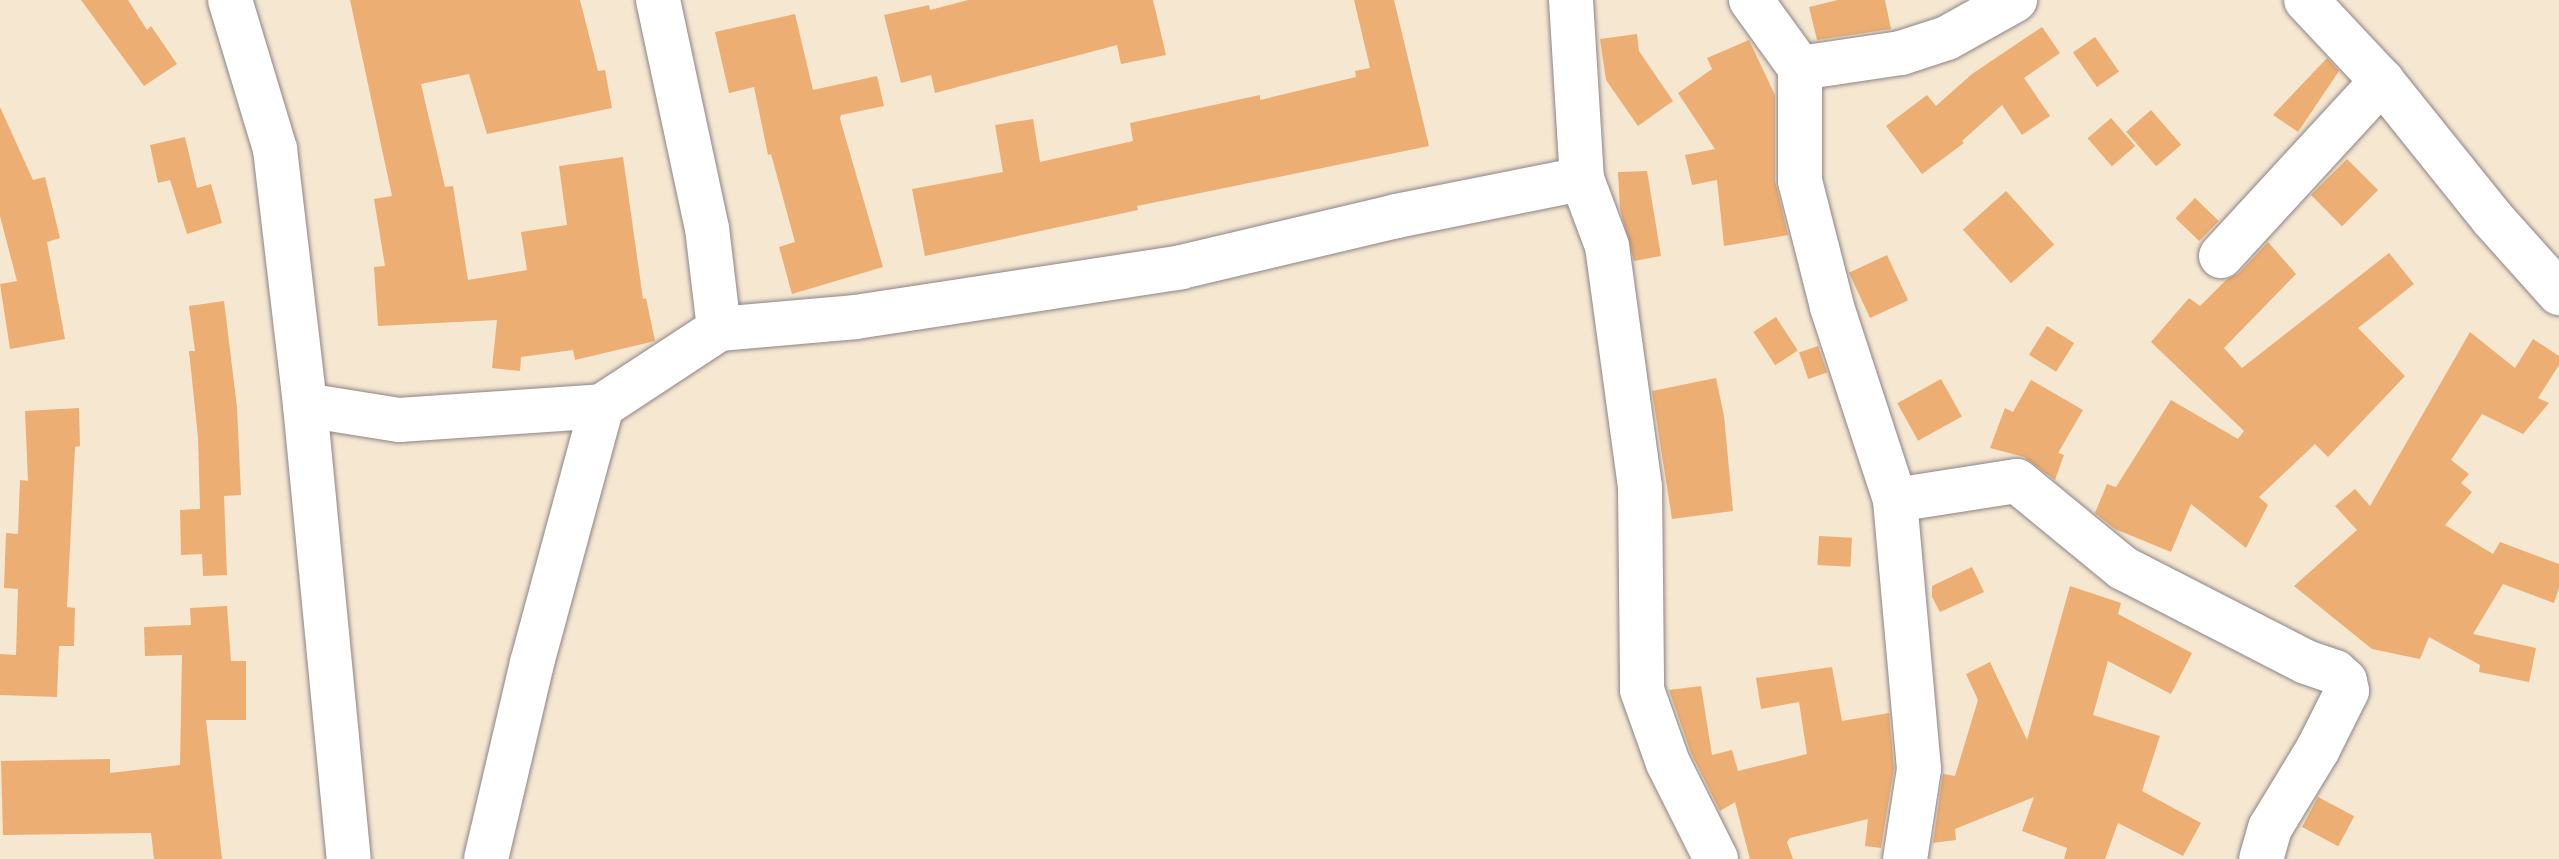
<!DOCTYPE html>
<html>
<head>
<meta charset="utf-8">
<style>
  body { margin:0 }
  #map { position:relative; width:2559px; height:859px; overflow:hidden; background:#f6e7d1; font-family:"Architects Daughter",sans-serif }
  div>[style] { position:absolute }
  .building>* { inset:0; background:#ecae72; transform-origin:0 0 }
  .roads { filter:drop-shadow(0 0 2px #8c8486) drop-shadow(0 0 2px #8c8486) }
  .minor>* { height:44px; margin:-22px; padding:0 22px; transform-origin:22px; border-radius:22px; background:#fff }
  span { translate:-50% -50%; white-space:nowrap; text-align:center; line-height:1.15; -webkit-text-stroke:8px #fdfcf7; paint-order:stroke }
</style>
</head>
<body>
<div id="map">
  <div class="building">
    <div style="clip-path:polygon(81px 0,128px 0,147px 30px,151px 26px,177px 64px,144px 86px)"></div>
    <div style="clip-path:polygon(350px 0,580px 0,598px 71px,605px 70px,612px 108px,487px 134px,469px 74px,421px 84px,445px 187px,453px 186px,468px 280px,527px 270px,521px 232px,567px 225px,559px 166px,623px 157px,643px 299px,646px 298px,655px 341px,575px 360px,573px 350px,521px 357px,520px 371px,492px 368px,497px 320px,378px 326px,374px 267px,385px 266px,374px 199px,392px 196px)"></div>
    <div style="clip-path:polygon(968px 0,1153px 0,1166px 55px,1121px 64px,1117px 45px,935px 93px,931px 75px,901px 83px,884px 15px,929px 5px,930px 10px)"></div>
    <div style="clip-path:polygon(1354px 0,1394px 0,1429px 146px,1137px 206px,1138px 210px,925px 256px,912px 189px,1003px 172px,995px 125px,1033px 119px,1040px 162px,1133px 141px,1130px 123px,1260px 95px,1260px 100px,1356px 77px,1355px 71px,1370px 68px)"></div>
    <div style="clip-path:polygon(1838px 0,1885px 0,1891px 29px,1817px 40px,1809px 7px)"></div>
    <div style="clip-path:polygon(795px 14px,813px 90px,877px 76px,884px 106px,841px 115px,840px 119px,883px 267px,792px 294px,779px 247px,795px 242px,771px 154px,768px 155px,754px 87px,729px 93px,715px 32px)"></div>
    <div style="clip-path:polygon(2042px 27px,2060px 53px,2024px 78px,2050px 116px,2022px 135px,2002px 105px,1962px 141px,1964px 143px,1922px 174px,1886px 126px,1927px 95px,1936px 106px,1972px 74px)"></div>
    <div style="clip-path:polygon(1637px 34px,1639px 51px,1673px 101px,1638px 126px,1606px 80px,1600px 39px)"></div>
    <div style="left:2095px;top:37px;width:42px;height:27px;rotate:55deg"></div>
    <div style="clip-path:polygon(1749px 40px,1775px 95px,1775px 181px,1788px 235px,1724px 246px,1717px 180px,1692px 185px,1685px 155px,1715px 149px,1678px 93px,1712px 69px,1707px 58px)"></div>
    <div style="clip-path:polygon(2327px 58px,2339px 71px,2298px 132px,2273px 115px)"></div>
    <div style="clip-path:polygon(0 107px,33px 180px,45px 177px,60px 238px,47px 242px,65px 339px,10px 349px,0 284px,17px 281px,0 216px)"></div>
    <div style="left:2151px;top:110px;width:46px;height:33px;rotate:49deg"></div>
    <div style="left:2111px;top:118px;width:37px;height:31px;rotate:49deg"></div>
    <div style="clip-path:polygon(185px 137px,197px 188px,211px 184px,222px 223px,187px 234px,170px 180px,158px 183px,150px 145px)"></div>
    <div style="left:2347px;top:159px;width:44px;height:51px;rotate:45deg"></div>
    <div style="clip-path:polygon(1647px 171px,1661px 256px,1634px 261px,1620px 209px,1618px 172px)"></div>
    <div style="left:2006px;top:191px;width:72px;height:58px;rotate:48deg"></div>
    <div style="left:2195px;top:198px;width:33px;height:28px;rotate:44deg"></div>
    <div style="clip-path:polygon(2268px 242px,2296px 274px,2224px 348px,2242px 368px,2389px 253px,2414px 284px,2358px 328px,2405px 376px,2328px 457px,2315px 444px,2259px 497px,2268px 505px,2246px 548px,2191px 504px,2171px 552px,2115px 529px,2095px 513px,2107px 484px,2116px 487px,2171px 400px,2238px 439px,2244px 431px,2151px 342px,2189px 298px,2200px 306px,2226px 280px,2239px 273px)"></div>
    <div style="left:1887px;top:255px;width:50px;height:42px;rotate:65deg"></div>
    <div style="clip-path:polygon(224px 301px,237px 407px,241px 495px,224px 496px,227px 575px,203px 576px,202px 554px,181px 555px,180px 510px,200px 509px,198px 437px,189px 351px,195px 351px,189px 306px)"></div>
    <div style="left:1776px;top:317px;width:40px;height:27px;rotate:57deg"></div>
    <div style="left:2047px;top:326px;width:32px;height:34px;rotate:32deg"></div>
    <div style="clip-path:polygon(2470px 332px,2515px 368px,2533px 339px,2559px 356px,2559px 365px,2538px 398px,2549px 403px,2523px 434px,2482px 414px,2451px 460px,2469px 474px,2461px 483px,2472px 492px,2445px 525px,2493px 554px,2500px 542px,2559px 564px,2559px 588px,2554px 603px,2503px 584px,2473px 634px,2536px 648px,2529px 682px,2479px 672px,2480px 665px,2429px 637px,2420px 659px,2372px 649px,2294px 586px,2357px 530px,2335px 506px,2355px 489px,2370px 506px)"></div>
    <div style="left:1818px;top:346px;width:28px;height:20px;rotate:71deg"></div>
    <div style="clip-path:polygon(1716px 378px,1724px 416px,1733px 511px,1672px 519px,1652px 391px)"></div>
    <div style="left:1941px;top:379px;width:43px;height:50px;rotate:61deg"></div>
    <div style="clip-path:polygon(2031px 380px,2083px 410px,2058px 453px,2064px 455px,2055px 480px,2024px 457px,1990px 448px,2005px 408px,2013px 412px)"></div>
    <div style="clip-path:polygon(79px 408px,80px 446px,75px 447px,67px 607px,75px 608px,74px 646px,59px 646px,57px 697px,0 695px,0 654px,16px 655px,18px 589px,4px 588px,6px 533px,18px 534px,20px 480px,28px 481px,25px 411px)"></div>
    <div style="left:1819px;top:536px;width:33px;height:29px;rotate:3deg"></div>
    <div style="clip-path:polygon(1972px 567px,1984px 592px,1940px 612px,1932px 597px,1932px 586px)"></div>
    <div style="clip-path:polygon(2070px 586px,2121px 603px,2118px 614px,2192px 653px,2171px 694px,2108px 661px,2093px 715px,2160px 736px,2142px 791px,2201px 823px,2183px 856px,2118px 823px,2105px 859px,2064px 859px,2067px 848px,2022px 831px,2034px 797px,1955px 829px,1956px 840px,1933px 843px,1943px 774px,1955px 776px,1978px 700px,1966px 674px,1990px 662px,2027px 740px)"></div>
    <div style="clip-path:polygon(227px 606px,231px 661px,246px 661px,246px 720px,206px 720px,222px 859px,154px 859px,151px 833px,3px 835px,1px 761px,110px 759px,110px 773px,180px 765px,182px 655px,145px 656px,144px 627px,191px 625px,190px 608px)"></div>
    <div style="clip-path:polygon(1832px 667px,1842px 721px,1889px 713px,1894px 768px,1881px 848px,1865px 846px,1868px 819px,1790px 838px,1787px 842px,1793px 859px,1750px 859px,1735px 802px,1720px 811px,1691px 753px,1669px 690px,1701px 686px,1712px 755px,1732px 750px,1738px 771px,1807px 754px,1799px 702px,1761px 709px,1756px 678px)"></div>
    <div style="left:2318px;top:797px;width:41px;height:34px;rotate:28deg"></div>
  </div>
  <div class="roads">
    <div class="minor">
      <div style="left:230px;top:0;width:156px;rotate:73.2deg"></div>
      <div style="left:275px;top:149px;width:258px;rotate:83.3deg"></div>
      <div style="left:305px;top:405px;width:456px;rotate:84.5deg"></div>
      <div style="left:658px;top:0;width:233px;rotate:77.9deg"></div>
      <div style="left:707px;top:228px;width:102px;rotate:83.2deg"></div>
      <div style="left:1571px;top:0;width:179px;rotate:86.5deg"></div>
      <div style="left:1582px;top:179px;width:72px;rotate:69.5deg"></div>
      <div style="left:1607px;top:246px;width:243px;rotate:82.2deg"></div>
      <div style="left:1640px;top:487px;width:203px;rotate:89.4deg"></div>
      <div style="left:1642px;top:690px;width:77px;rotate:70.4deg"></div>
      <div style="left:1668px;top:763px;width:107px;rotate:63.4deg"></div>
      <div style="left:1751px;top:0;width:84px;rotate:54.2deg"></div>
      <div style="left:1800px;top:68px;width:113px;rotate:90deg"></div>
      <div style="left:1800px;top:181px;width:130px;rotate:75.7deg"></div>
      <div style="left:1832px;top:307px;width:203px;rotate:71.9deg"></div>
      <div style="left:1895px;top:500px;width:270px;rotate:84.9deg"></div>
      <div style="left:1919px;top:769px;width:91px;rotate:98.8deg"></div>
      <div style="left:2306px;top:0;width:111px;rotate:46.8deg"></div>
      <div style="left:2382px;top:81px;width:176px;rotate:51.2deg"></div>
      <div style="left:2492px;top:218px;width:101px;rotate:48.2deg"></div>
      <div style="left:1800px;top:68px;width:102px;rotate:-8.4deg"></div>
      <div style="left:1901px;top:53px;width:48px;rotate:-18.1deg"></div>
      <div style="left:1947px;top:38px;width:78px;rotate:-29.2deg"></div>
      <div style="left:2221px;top:256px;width:238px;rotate:-47.4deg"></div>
      <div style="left:305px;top:405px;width:95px;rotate:9.1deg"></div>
      <div style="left:399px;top:420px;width:203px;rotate:-3.9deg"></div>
      <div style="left:1895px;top:500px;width:123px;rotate:-8.9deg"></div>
      <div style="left:2017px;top:481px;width:137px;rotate:39.4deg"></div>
      <div style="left:2123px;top:568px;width:206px;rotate:27.2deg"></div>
      <div style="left:2306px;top:662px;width:31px;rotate:19deg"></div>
      <div style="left:2335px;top:672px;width:13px;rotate:42deg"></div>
      <div style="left:2345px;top:681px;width:10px;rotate:79deg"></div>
      <div style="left:2347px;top:691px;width:65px;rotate:116.6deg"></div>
      <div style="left:2318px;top:749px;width:92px;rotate:121.3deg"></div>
      <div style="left:2270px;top:828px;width:32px;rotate:106deg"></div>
      <div style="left:486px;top:859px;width:201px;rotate:-76.8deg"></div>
      <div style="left:532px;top:663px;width:266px;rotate:-74.8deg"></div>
      <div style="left:602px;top:406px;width:140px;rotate:-33.3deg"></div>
      <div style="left:719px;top:329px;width:138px;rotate:-5deg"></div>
      <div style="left:856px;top:317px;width:329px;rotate:-8.7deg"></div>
      <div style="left:1181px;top:267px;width:221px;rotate:-13.3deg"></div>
      <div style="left:1396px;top:216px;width:190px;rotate:-11.3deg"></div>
    </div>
  </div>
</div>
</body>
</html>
